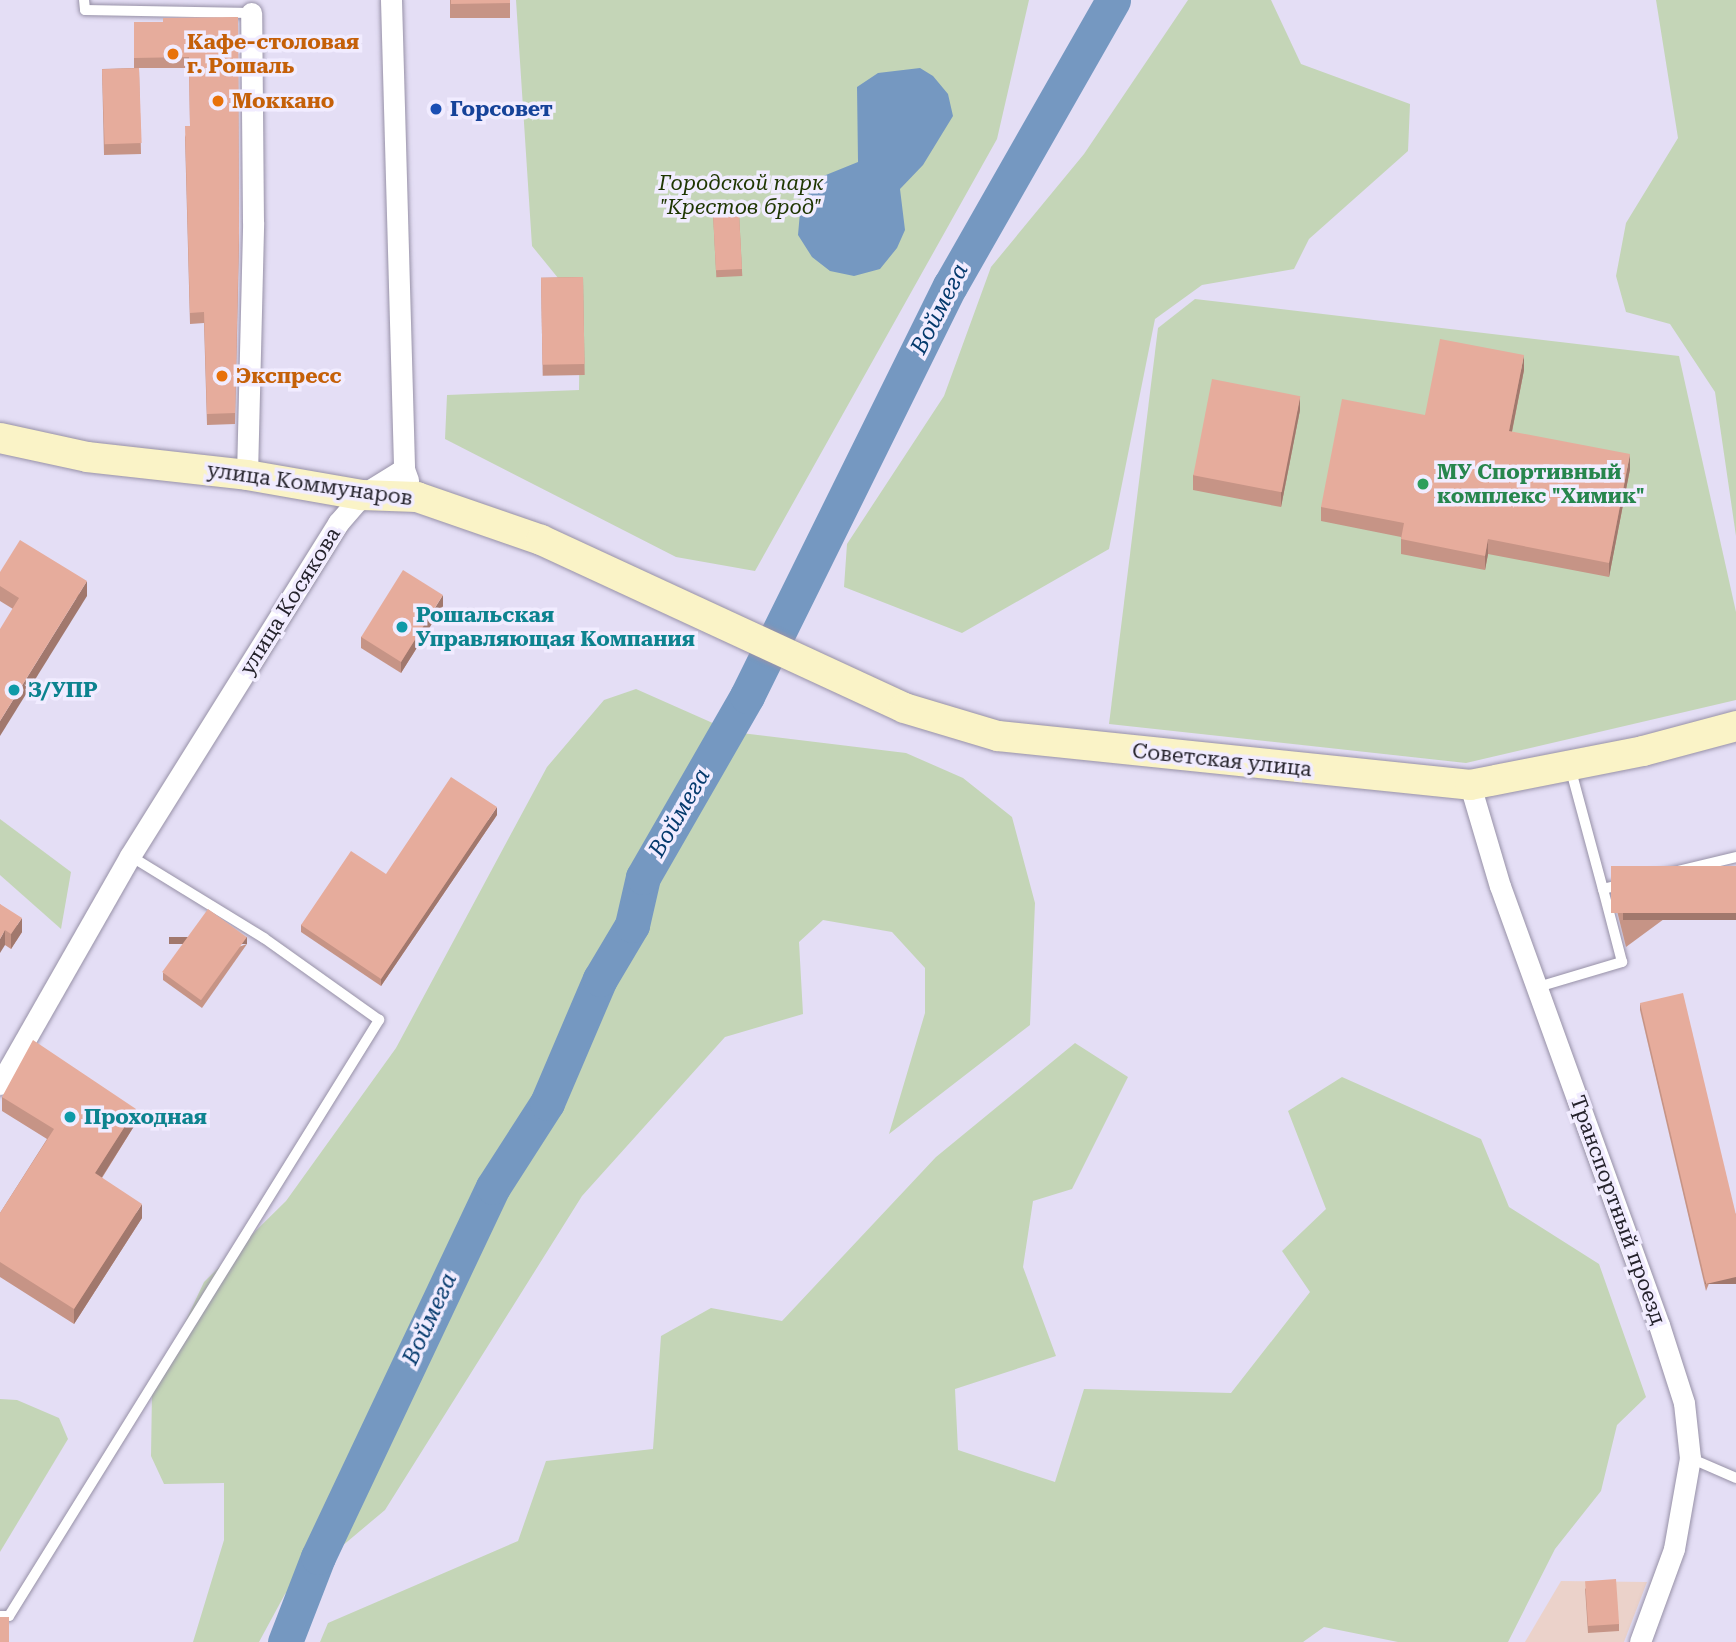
<!DOCTYPE html>
<html>
<head>
<meta charset="utf-8">
<style>
  body { margin:0 }
  #map { position:relative; width:1736px; height:1642px; overflow:hidden; background:#e4def5; font-family:"Roboto Serif",serif }
  div>[style] { position:absolute }
  .industrial>* { inset:0; background:#ebd2ca }
  .green>* { inset:0; background:#c4d5b7 }
  .water>* { inset:0; background:#7598c1 }
  .river>* { height:35px; margin:-17.5px; padding:0 17.5px; transform-origin:17.5px; border-radius:17.5px; background:#7598c1 }
  .roads { filter:drop-shadow(0 0 2px #9791a7) drop-shadow(0 0 2px #9791a7) }
  .lane>* { height:10px; margin:-5px; padding:0 5px; transform-origin:5px; border-radius:5px; background:#fff }
  .street>* { height:21px; margin:-10.5px; padding:0 10.5px; transform-origin:10.5px; border-radius:10.5px; background:#fff }
  .secondary>* { height:30px; margin:-15px; padding:0 15px; transform-origin:15px; border-radius:15px; background:#faf3c7 }
  .wall>* { inset:0; background:#c69486; transform-origin:0 0 }
  .shaded-wall>* { inset:0; background:#a1786d; transform-origin:0 0 }
  .building>* { inset:0; background:#e6ac9c; transform-origin:0 0 }
  .dots>* { width:19px; height:19px; translate:-50% -50%; box-sizing:border-box; border:4px solid #f1ecff; border-radius:50% }
  span { translate:-50% -50%; white-space:nowrap; text-align:center; line-height:1.15; -webkit-text-stroke:7px #f1ecff; paint-order:stroke }
  .food-label { font-size:21px; color:#c56008; font-weight:700 }
  .left { translate:0 -50%; text-align:left }
  .transit-label { font-size:21px; color:#164399; font-weight:700 }
  .park-label { font-size:21px; color:#1e3601; font-style:italic }
  .leisure-label { font-size:21px; color:#27864d; font-weight:700 }
  .street-label { font-size:21px; color:#25232c }
  .culture-label { font-size:21px; color:#0d838f; font-weight:700 }
  .water-label { font-size:23px; color:#053a6d; font-style:italic }
</style>
</head>
<body>
<div id="map">
  <div class="industrial">
    <div style="clip-path:polygon(1561px 1581px,1647px 1582px,1624px 1642px,1525px 1642px)"></div>
  </div>
  <div class="green">
    <div style="clip-path:polygon(516px 0,1029px 0,997px 139px,755px 571px,676px 557px,445px 439px,447px 395px,579px 390px,580px 305px,532px 246px)"></div>
    <div style="clip-path:polygon(1188px 0,1271px 0,1301px 64px,1410px 104px,1408px 151px,1309px 239px,1294px 269px,1202px 285px,1155px 319px,1109px 549px,962px 633px,844px 587px,847px 544px,944px 396px,991px 267px,1084px 154px)"></div>
    <div style="clip-path:polygon(1656px 0,1736px 0,1736px 536px,1715px 392px,1670px 324px,1626px 312px,1616px 276px,1626px 223px,1678px 138px)"></div>
    <div style="clip-path:polygon(1195px 299px,1679px 356px,1736px 612px,1736px 700px,1466px 763px,1109px 724px,1158px 328px)"></div>
    <div style="clip-path:polygon(636px 689px,733px 732px,906px 753px,963px 778px,1012px 817px,1035px 903px,1030px 1025px,889px 1134px,925px 1013px,925px 968px,892px 932px,823px 920px,799px 942px,803px 1014px,725px 1037px,582px 1196px,385px 1510px,285px 1594px,259px 1642px,193px 1642px,224px 1540px,224px 1483px,164px 1484px,151px 1456px,152px 1392px,204px 1282px,286px 1201px,396px 1048px,547px 767px,604px 700px)"></div>
    <div style="clip-path:polygon(0 819px,71px 872px,61px 929px,0 875px)"></div>
    <div style="clip-path:polygon(1075px 1043px,1128px 1077px,1072px 1189px,1033px 1201px,1023px 1267px,1056px 1356px,955px 1389px,958px 1450px,1055px 1482px,1084px 1389px,1231px 1393px,1310px 1292px,1282px 1251px,1326px 1209px,1288px 1111px,1342px 1077px,1481px 1139px,1509px 1207px,1599px 1264px,1646px 1397px,1617px 1425px,1601px 1491px,1555px 1549px,1508px 1642px,1398px 1642px,1324px 1627px,1303px 1642px,320px 1642px,328px 1623px,518px 1541px,546px 1461px,653px 1449px,661px 1336px,711px 1308px,782px 1321px,936px 1157px)"></div>
    <div style="clip-path:polygon(0 1399px,17px 1400px,59px 1418px,68px 1439px,0 1552px)"></div>
  </div>
  <div class="water">
    <div style="clip-path:polygon(920px 68px,933px 76px,948px 94px,953px 116px,923px 165px,900px 189px,905px 230px,897px 248px,880px 269px,854px 276px,830px 271px,812px 257px,798px 235px,800px 212px,816px 179px,858px 162px,857px 87px,878px 73px)"></div>
  </div>
  <div class="river">
    <div style="left:285px;top:1642px;width:91px;rotate:-68.8deg"></div>
    <div style="left:318px;top:1557px;width:409px;rotate:-64.7deg"></div>
    <div style="left:493px;top:1187px;width:100px;rotate:-57.3deg"></div>
    <div style="left:547px;top:1103px;width:135px;rotate:-66.9deg"></div>
    <div style="left:600px;top:979px;width:63px;rotate:-59.3deg"></div>
    <div style="left:632px;top:925px;width:49px;rotate:-77.1deg"></div>
    <div style="left:643px;top:877px;width:209px;rotate:-60.1deg"></div>
    <div style="left:747px;top:696px;width:458px;rotate:-63.7deg"></div>
    <div style="left:950px;top:286px;width:329px;rotate:-60.3deg"></div>
  </div>
  <div class="roads">
    <div class="lane">
      <div style="left:84px;top:0;width:10px;rotate:84deg"></div>
      <div style="left:85px;top:10px;width:166px;rotate:1deg"></div>
      <div style="left:1570px;top:767px;width:126px;rotate:74.9deg"></div>
      <div style="left:1603px;top:889px;width:137px;rotate:-13.5deg"></div>
      <div style="left:1538px;top:987px;width:88px;rotate:-16.6deg"></div>
      <div style="left:1622px;top:962px;width:75px;rotate:-104.6deg"></div>
      <div style="left:1690px;top:1458px;width:50px;rotate:23.5deg"></div>
      <div style="left:0;top:1616px;width:9px"></div>
      <div style="left:9px;top:1616px;width:702px;rotate:-58.17deg"></div>
      <div style="left:379px;top:1020px;width:141px;rotate:-144.5deg"></div>
      <div style="left:264px;top:938px;width:157px;rotate:-148.5deg"></div>
    </div>
    <div class="street">
      <div style="left:391px;top:0;width:469px;rotate:88.4deg"></div>
      <div style="left:404px;top:469px;width:12px;rotate:70deg"></div>
      <div style="left:247px;top:475px;width:253px;rotate:-88.6deg"></div>
      <div style="left:253px;top:222px;width:209px;rotate:-90.5deg"></div>
      <div style="left:1470px;top:785px;width:105px;rotate:73.5deg"></div>
      <div style="left:1500px;top:886px;width:467px;rotate:70.1deg"></div>
      <div style="left:1659px;top:1325px;width:82px;rotate:72.2deg"></div>
      <div style="left:1684px;top:1403px;width:55px;rotate:83.8deg"></div>
      <div style="left:1690px;top:1458px;width:92px;rotate:100deg"></div>
      <div style="left:1674px;top:1549px;width:99px;rotate:110.1deg"></div>
      <div style="left:0;top:1084px;width:262px;rotate:-60.3deg"></div>
      <div style="left:130px;top:856px;width:393px;rotate:-58deg"></div>
      <div style="left:338px;top:523px;width:37px;rotate:-49deg"></div>
      <div style="left:362px;top:495px;width:49px;rotate:-31.8deg"></div>
    </div>
    <div class="secondary">
      <div style="left:0;top:438px;width:89px;rotate:12.3deg"></div>
      <div style="left:87px;top:457px;width:161px;rotate:6.4deg"></div>
      <div style="left:247px;top:475px;width:117px;rotate:9.9deg"></div>
      <div style="left:362px;top:495px;width:55px;rotate:2.1deg"></div>
      <div style="left:417px;top:497px;width:131px;rotate:19.1deg"></div>
      <div style="left:541px;top:540px;width:400px;rotate:24.8deg"></div>
      <div style="left:904px;top:708px;width:98px;rotate:16.6deg"></div>
      <div style="left:998px;top:736px;width:475px;rotate:5.9deg"></div>
      <div style="left:1470px;top:785px;width:176px;rotate:-11.1deg"></div>
      <div style="left:1643px;top:751px;width:96px;rotate:-15deg"></div>
    </div>
  </div>
  <div class="wall">
    <div style="left:450px;top:0;width:60px;height:18px"></div>
    <div style="clip-path:polygon(238px 17px,239px 244px,235px 424px,207px 425px,204px 323px,190px 324px,185px 137px,190px 126px,189px 68px,139px 68px,141px 154px,104px 155px,102px 69px,134px 68px,134px 22px,163px 22px)"></div>
    <div style="left:739px;top:213px;width:63px;height:26px;rotate:87deg"></div>
    <div style="left:583px;top:277px;width:98px;height:42px;rotate:89deg"></div>
    <div style="clip-path:polygon(1524px 370px,1512px 432px,1630px 469px,1609px 577px,1488px 554px,1485px 570px,1401px 554px,1401px 537px,1321px 521px,1321px 507px,1425px 415px)"></div>
    <div style="clip-path:polygon(1300px 410px,1281px 507px,1193px 490px,1193px 475px)"></div>
    <div style="clip-path:polygon(0 572px,87px 596px,13px 609px,0 601px)"></div>
    <div style="clip-path:polygon(443px 606px,401px 673px,361px 648px,361px 637px)"></div>
    <div style="clip-path:polygon(497px 815px,381px 986px,301px 932px,301px 925px)"></div>
    <div style="clip-path:polygon(1736px 866px,1626px 947px,1615px 903px,1615px 896px)"></div>
    <div style="clip-path:polygon(0 904px,22px 932px,11px 949px,5px 945px)"></div>
    <div style="clip-path:polygon(247px 944px,202px 1008px,163px 980px,163px 973px)"></div>
    <div style="clip-path:polygon(1640px 1003px,1736px 1215px,1706px 1291px,1640px 1010px)"></div>
    <div style="clip-path:polygon(2px 1097px,136px 1123px,102px 1178px,142px 1218px,74px 1324px,0 1277px,0 1213px,47px 1139px,2px 1111px)"></div>
    <div style="clip-path:polygon(1585px 1588px,1619px 1624px,1619px 1631px,1588px 1633px)"></div>
  </div>
  <div class="shaded-wall">
    <div style="clip-path:polygon(1524px 355px,1524px 370px,1509px 446px,1509px 431px)"></div>
    <div style="clip-path:polygon(1300px 396px,1300px 410px,1281px 507px,1281px 492px)"></div>
    <div style="clip-path:polygon(1630px 454px,1630px 469px,1609px 577px,1609px 563px)"></div>
    <div style="clip-path:polygon(1488px 539px,1488px 554px,1485px 570px,1485px 556px)"></div>
    <div style="clip-path:polygon(87px 581px,87px 596px,0 736px,0 721px)"></div>
    <div style="clip-path:polygon(443px 595px,443px 606px,401px 673px,401px 662px)"></div>
    <div style="clip-path:polygon(497px 807px,497px 815px,381px 986px,381px 979px)"></div>
    <div style="left:1736px;top:913px;width:7px;height:113px;rotate:90deg"></div>
    <div style="clip-path:polygon(22px 918px,22px 932px,11px 949px,11px 934px)"></div>
    <div style="clip-path:polygon(5px 930px,5px 945px,0 953px,0 939px)"></div>
    <div style="left:247px;top:937px;width:7px;height:78px;rotate:90deg"></div>
    <div style="clip-path:polygon(136px 1109px,136px 1123px,95px 1188px,95px 1173px)"></div>
    <div style="clip-path:polygon(142px 1204px,142px 1218px,74px 1324px,74px 1309px)"></div>
    <div style="left:1736px;top:1277px;width:7px;height:31px;rotate:90deg"></div>
  </div>
  <div class="building">
    <div style="clip-path:polygon(451px 0,510px 0,510px 3px,451px 4px)"></div>
    <div style="clip-path:polygon(238px 17px,239px 233px,235px 413px,207px 414px,204px 312px,190px 313px,185px 126px,190px 126px,189px 57px,134px 58px,134px 22px,163px 22px,163px 18px)"></div>
    <div style="left:139px;top:68px;width:75px;height:37px;rotate:88deg"></div>
    <div style="left:739px;top:213px;width:56px;height:26px;rotate:87deg"></div>
    <div style="left:583px;top:277px;width:87px;height:42px;rotate:89deg"></div>
    <div style="clip-path:polygon(1440px 339px,1524px 355px,1509px 431px,1630px 454px,1609px 563px,1488px 539px,1485px 556px,1401px 539px,1404px 523px,1321px 507px,1342px 399px,1425px 415px)"></div>
    <div style="left:1212px;top:379px;width:90px;height:98px;rotate:11deg"></div>
    <div style="clip-path:polygon(20px 540px,87px 581px,0 721px,0 629px,19px 598px,0 586px,0 572px)"></div>
    <div style="left:403px;top:570px;width:47px;height:79px;rotate:32deg"></div>
    <div style="clip-path:polygon(451px 777px,497px 807px,381px 979px,301px 925px,351px 851px,386px 874px)"></div>
    <div style="left:1736px;top:866px;width:47px;height:125px;rotate:90deg"></div>
    <div style="clip-path:polygon(0 904px,22px 918px,11px 934px,5px 930px,0 939px)"></div>
    <div style="left:208px;top:909px;width:48px;height:78px;rotate:36deg"></div>
    <div style="clip-path:polygon(1683px 993px,1736px 1215px,1736px 1277px,1706px 1284px,1640px 1003px)"></div>
    <div style="clip-path:polygon(33px 1040px,136px 1109px,95px 1173px,142px 1204px,74px 1309px,0 1262px,0 1213px,54px 1129px,2px 1097px)"></div>
    <div style="left:1616px;top:1579px;width:45px;height:31px;rotate:86deg"></div>
    <div style="left:0;top:1617px;width:9px;height:25px"></div>
  </div>
  <div class="dots">
    <div style="left:173px;top:54px;background:#e8710a"></div>
    <div style="left:218px;top:101px;background:#e8710a"></div>
    <div style="left:436px;top:109px;background:#1a4fb4"></div>
    <div style="left:222px;top:376px;background:#e8710a"></div>
    <div style="left:1423px;top:484px;background:#2e9e5b"></div>
    <div style="left:402px;top:627px;background:#0f9aa8"></div>
    <div style="left:14px;top:690px;background:#0f9aa8"></div>
    <div style="left:70px;top:1117px;background:#0f9aa8"></div>
  </div>
  <div class="food-label">
    <span class="left" style="left:187px;top:54px">Кафе-столовая<br>г. Рошаль</span>
    <span class="left" style="left:232px;top:101px">Моккано</span>
    <span class="left" style="left:236px;top:376px">Экспресс</span>
  </div>
  <div class="transit-label">
    <span class="left" style="left:450px;top:109px">Горсовет</span>
  </div>
  <div class="park-label">
    <span style="left:741px;top:195px">Городской парк<br>"Крестов брод"</span>
  </div>
  <div class="leisure-label">
    <span class="left" style="left:1437px;top:484px">МУ Спортивный<br>комплекс "Химик"</span>
  </div>
  <div class="street-label">
    <span style="left:310px;top:484px;rotate:8deg">улица Коммунаров</span>
    <span style="left:290px;top:601px;rotate:-58deg">улица Косякова</span>
    <span style="left:1222px;top:760px;rotate:6deg">Советская улица</span>
    <span style="left:1618px;top:1210px;rotate:70deg">Транспортный проезд</span>
  </div>
  <div class="culture-label">
    <span class="left" style="left:416px;top:627px">Рошальская<br>Управляющая Компания</span>
    <span class="left" style="left:28px;top:690px">З/УПР</span>
    <span class="left" style="left:84px;top:1117px">Проходная</span>
  </div>
  <div class="water-label">
    <span style="left:940px;top:309px;rotate:-63deg">Воймега</span>
    <span style="left:680px;top:813px;rotate:-60deg">Воймега</span>
    <span style="left:430px;top:1319px;rotate:-65deg">Воймега</span>
  </div>
</div>
</body>
</html>
